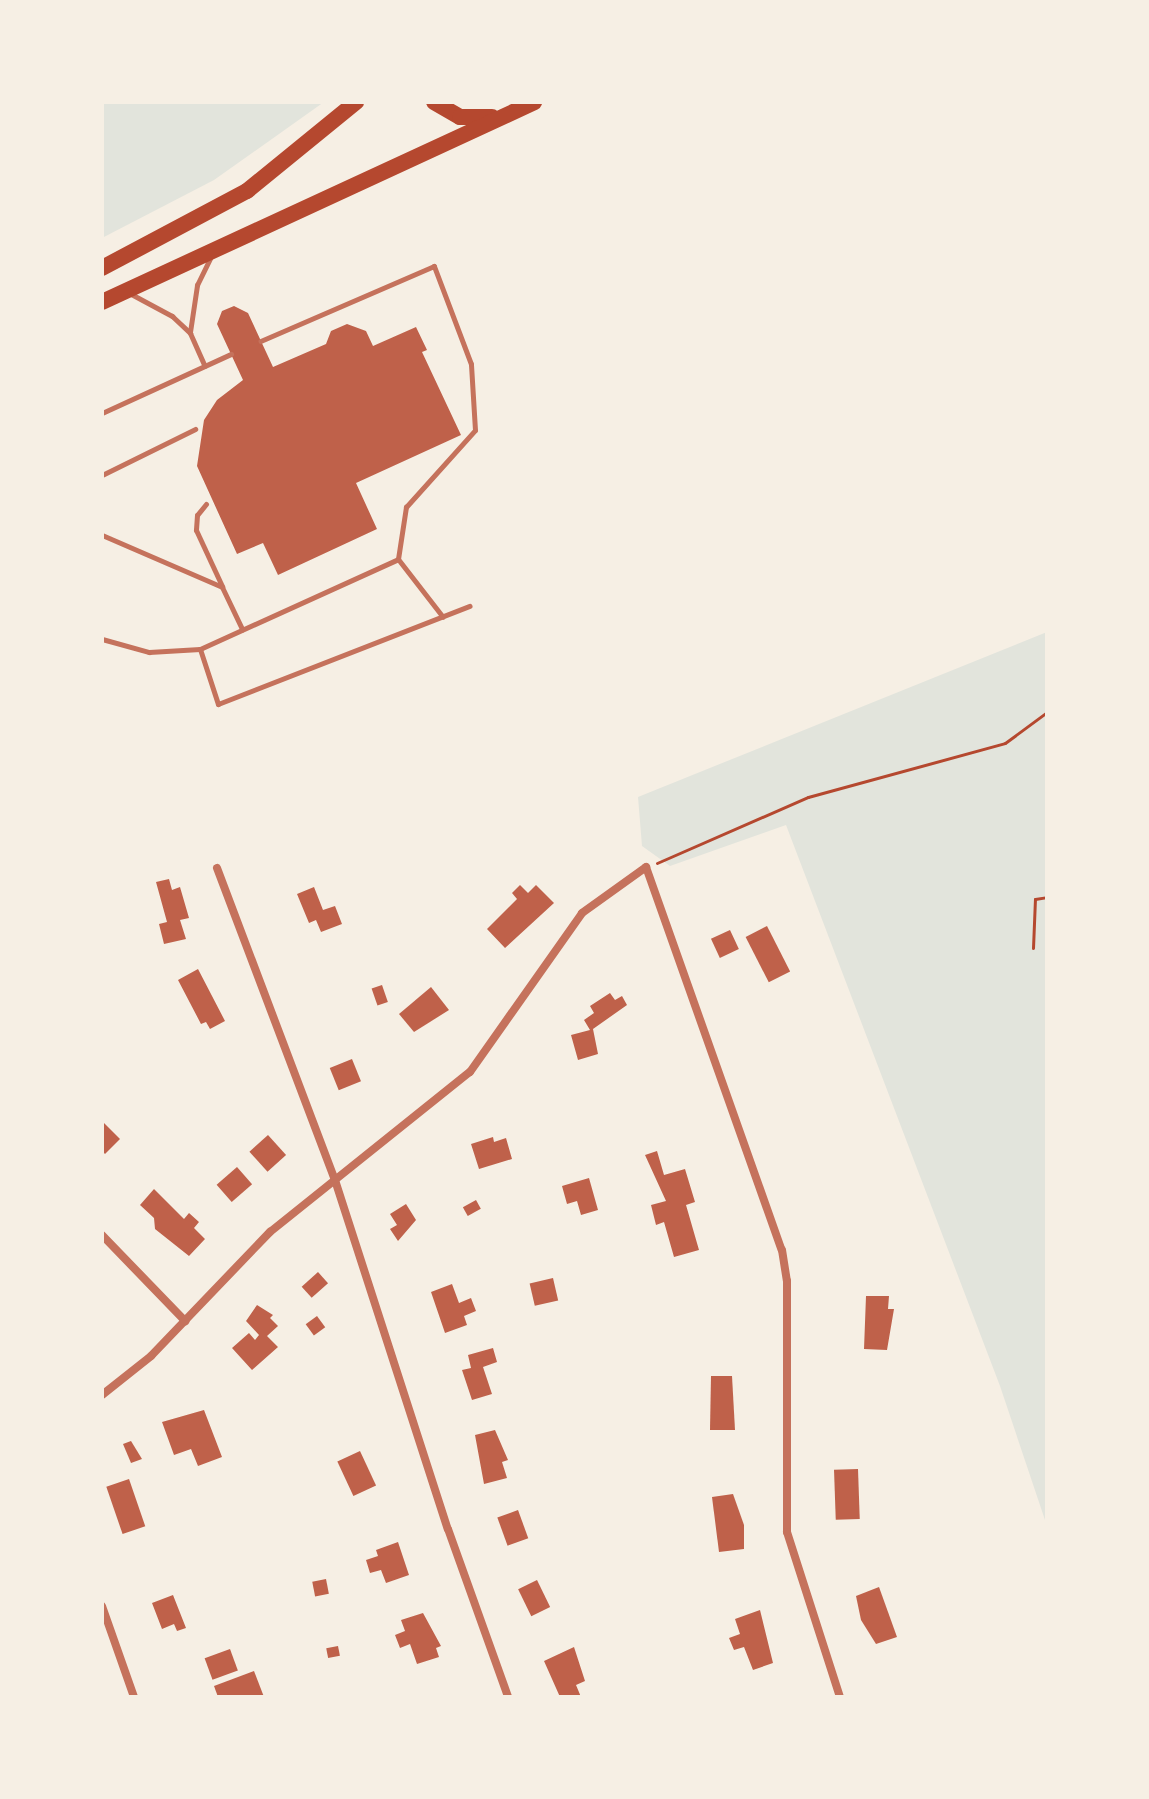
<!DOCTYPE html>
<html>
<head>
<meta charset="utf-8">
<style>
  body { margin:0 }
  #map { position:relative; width:1149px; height:1799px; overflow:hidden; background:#f6efe4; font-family:Karla,sans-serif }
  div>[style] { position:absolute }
  .green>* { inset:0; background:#e2e4dc }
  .building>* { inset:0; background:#bf614a; transform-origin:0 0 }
  .path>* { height:3px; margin:-1.5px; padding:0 1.5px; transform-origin:1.5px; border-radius:1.5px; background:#b5482f }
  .service>* { height:5px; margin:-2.5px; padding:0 2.5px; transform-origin:2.5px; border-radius:2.5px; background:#c5725c }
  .minor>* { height:8px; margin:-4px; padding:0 4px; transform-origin:4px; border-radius:4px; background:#c5725c }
  .primary>* { height:16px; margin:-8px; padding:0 8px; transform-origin:8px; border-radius:8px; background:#b5482f }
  span { translate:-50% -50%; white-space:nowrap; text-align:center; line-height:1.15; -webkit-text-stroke:8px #f6efe4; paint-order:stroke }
  .frame { position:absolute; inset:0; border:104px solid #f6efe4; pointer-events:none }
</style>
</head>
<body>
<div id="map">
  <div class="green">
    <div style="clip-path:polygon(102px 102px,324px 102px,214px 180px,102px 238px)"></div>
    <div style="clip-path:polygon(1047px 632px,1047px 1526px,1000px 1386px,786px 825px,670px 866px,642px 846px,638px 797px)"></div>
  </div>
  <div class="building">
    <div style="clip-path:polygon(234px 306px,248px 313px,273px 367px,326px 344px,331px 331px,347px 324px,366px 331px,373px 346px,416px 327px,427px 350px,422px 352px,461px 435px,356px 483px,377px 529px,278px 575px,263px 543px,237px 554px,197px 466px,204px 420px,217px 400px,243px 380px,217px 324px,222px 311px)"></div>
    <div style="clip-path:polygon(169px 879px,172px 890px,180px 887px,189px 918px,180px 920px,186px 939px,164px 944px,159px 924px,167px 922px,156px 882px)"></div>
    <div style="clip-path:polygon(520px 885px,528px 893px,536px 885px,554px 903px,505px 948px,487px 929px,517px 899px,512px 893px)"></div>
    <div style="clip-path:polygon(314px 887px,323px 910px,335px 906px,342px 924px,321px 932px,316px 920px,309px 923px,297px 894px)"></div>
    <div style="left:767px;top:926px;width:51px;height:24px;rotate:63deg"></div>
    <div style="left:730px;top:930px;width:21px;height:21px;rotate:65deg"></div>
    <div style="clip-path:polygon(198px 969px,225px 1021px,210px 1029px,206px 1022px,201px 1024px,178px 980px)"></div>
    <div style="left:382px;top:985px;width:18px;height:11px;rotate:71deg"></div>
    <div style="clip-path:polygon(431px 987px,449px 1010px,414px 1032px,399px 1014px)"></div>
    <div style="clip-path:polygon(610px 993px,615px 1000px,622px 996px,627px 1005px,593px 1029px,598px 1054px,578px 1060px,571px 1035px,590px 1030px,584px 1020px,594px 1013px,590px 1006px)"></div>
    <div style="left:352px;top:1059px;width:24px;height:24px;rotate:68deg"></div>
    <div style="clip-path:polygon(102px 1121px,120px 1139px,105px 1154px,102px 1151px)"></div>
    <div style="left:268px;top:1135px;width:27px;height:25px;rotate:48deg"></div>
    <div style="clip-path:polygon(493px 1137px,494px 1142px,506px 1138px,512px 1159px,479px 1169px,471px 1144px)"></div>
    <div style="clip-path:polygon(657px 1151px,664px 1175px,685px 1169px,695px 1202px,686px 1205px,699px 1250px,674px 1257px,664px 1222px,656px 1225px,651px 1205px,666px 1201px,645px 1155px)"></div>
    <div style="left:237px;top:1167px;width:23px;height:27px;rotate:49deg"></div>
    <div style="clip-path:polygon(589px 1178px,598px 1210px,581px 1215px,577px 1201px,567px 1204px,562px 1186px)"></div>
    <div style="clip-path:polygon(154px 1189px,184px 1219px,189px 1213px,199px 1222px,194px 1228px,205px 1239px,189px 1256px,155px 1229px,154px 1218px,140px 1205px)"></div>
    <div style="left:476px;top:1200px;width:10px;height:15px;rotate:61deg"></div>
    <div style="clip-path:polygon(406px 1204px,416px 1220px,398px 1241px,390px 1229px,397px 1225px,390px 1214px)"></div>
    <div style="left:318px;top:1272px;width:15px;height:22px;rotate:48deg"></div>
    <div style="left:553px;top:1278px;width:23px;height:24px;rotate:77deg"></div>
    <div style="clip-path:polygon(452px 1284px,459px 1303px,471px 1298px,476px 1311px,464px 1316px,467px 1325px,445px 1333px,431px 1292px)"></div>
    <div style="clip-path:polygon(866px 1296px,889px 1296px,888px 1309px,894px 1309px,887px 1350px,864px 1349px)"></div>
    <div style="clip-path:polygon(257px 1305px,273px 1315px,270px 1318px,278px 1326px,267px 1336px,278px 1347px,252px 1370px,232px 1348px,249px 1333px,255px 1340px,259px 1335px,246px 1321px)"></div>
    <div style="left:317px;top:1316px;width:14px;height:14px;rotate:54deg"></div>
    <div style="clip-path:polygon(493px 1348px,497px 1362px,483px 1367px,492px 1394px,472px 1400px,462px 1370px,471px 1368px,468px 1355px)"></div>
    <div style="clip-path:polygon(711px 1376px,732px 1376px,735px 1430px,710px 1430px)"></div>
    <div style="clip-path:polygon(204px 1410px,222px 1457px,198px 1466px,191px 1449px,174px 1455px,162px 1422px)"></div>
    <div style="clip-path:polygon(495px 1430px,508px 1460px,502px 1462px,507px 1478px,484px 1484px,475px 1435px)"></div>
    <div style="clip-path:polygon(131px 1441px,142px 1459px,131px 1463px,123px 1444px)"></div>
    <div style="left:360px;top:1451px;width:38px;height:25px;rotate:65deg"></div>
    <div style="left:858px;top:1469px;width:50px;height:24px;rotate:88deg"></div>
    <div style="left:129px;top:1479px;width:50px;height:24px;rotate:71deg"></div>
    <div style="clip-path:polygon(733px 1494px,744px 1525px,744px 1549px,719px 1552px,712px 1497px)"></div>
    <div style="left:518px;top:1510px;width:30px;height:22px;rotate:70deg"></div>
    <div style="clip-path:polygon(398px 1542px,409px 1575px,386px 1583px,381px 1570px,370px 1573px,366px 1560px,378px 1556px,376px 1550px)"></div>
    <div style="left:326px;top:1579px;width:15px;height:14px;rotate:79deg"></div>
    <div style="left:537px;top:1580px;width:30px;height:21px;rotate:64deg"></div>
    <div style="clip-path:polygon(879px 1587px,897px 1637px,876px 1644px,861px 1620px,856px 1596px)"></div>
    <div style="clip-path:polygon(173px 1595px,186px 1628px,177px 1631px,174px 1624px,162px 1629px,152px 1603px)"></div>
    <div style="clip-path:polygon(760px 1610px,773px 1663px,753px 1670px,744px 1647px,734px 1650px,729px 1638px,740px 1634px,735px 1619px)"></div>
    <div style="clip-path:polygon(423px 1613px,441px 1646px,436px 1648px,439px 1657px,417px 1664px,410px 1644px,400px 1648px,395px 1635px,405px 1631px,401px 1620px)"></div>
    <div style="left:338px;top:1646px;width:10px;height:12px;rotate:79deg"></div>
    <div style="clip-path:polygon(574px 1647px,585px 1681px,576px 1685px,581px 1697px,560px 1697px,544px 1661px)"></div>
    <div style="left:230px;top:1649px;width:23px;height:27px;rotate:70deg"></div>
    <div style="clip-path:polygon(254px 1671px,264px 1697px,218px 1697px,214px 1686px)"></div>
  </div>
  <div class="path">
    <div style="left:657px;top:863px;width:165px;rotate:-23.6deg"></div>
    <div style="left:808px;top:797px;width:204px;rotate:-15.3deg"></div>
    <div style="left:1005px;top:743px;width:52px;rotate:-36.4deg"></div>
    <div style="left:1033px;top:948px;width:49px;rotate:-87.7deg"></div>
    <div style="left:1035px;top:899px;width:12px;rotate:-9deg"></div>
  </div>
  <div class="service">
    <div style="left:131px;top:294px;width:47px;rotate:28.2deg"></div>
    <div style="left:172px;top:316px;width:25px;rotate:43deg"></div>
    <div style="left:190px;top:333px;width:36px;rotate:66deg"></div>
    <div style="left:190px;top:332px;width:48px;rotate:-81.5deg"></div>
    <div style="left:197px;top:285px;width:30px;rotate:-64deg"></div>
    <div style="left:102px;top:413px;width:142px;rotate:-24.6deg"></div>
    <div style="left:102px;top:475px;width:104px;rotate:-26.3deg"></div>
    <div style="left:206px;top:504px;width:14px;rotate:129deg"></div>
    <div style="left:197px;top:515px;width:15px;rotate:94deg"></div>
    <div style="left:196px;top:530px;width:62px;rotate:65.1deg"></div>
    <div style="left:102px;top:535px;width:131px;rotate:23.4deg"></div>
    <div style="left:222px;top:587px;width:47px;rotate:64.5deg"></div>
    <div style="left:398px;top:559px;width:73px;rotate:52.2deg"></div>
    <div style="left:102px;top:639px;width:49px;rotate:15.5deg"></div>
    <div style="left:149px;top:652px;width:51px;rotate:-3.4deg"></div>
    <div style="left:200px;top:649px;width:217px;rotate:-24.4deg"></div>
    <div style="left:398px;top:559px;width:53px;rotate:-81.3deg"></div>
    <div style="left:406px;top:507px;width:103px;rotate:-48.1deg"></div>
    <div style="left:475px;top:430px;width:66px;rotate:-93.5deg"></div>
    <div style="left:471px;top:364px;width:105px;rotate:-110.7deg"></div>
    <div style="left:434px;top:266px;width:189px;rotate:156.6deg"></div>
    <div style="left:200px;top:649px;width:58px;rotate:71.9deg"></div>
    <div style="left:218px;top:704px;width:270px;rotate:-21.3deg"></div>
  </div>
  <div class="minor">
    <div style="left:217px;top:868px;width:330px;rotate:69.3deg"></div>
    <div style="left:334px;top:1177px;width:370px;rotate:72.1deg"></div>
    <div style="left:448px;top:1529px;width:178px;rotate:70.3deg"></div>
    <div style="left:102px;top:1235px;width:120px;rotate:46deg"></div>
    <div style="left:102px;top:1395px;width:63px;rotate:-38.5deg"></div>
    <div style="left:151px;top:1356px;width:172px;rotate:-46.2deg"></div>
    <div style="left:270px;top:1232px;width:256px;rotate:-38.7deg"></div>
    <div style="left:470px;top:1072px;width:194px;rotate:-54.8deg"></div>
    <div style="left:582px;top:913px;width:79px;rotate:-35.7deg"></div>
    <div style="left:646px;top:867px;width:406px;rotate:70.5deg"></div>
    <div style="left:782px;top:1250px;width:31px;rotate:81deg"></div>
    <div style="left:787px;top:1281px;width:251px;rotate:90deg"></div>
    <div style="left:787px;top:1532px;width:173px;rotate:72.2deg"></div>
    <div style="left:102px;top:1606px;width:96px;rotate:70.6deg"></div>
  </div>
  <div class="primary">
    <div style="left:434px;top:102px;width:30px;rotate:30deg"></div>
    <div style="left:460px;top:117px;width:32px"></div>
    <div style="left:102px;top:268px;width:164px;rotate:-28deg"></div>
    <div style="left:247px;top:191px;width:141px;rotate:-39.2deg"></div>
    <div style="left:102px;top:302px;width:476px;rotate:-24.8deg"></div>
  </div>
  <div class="frame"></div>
</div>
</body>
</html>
